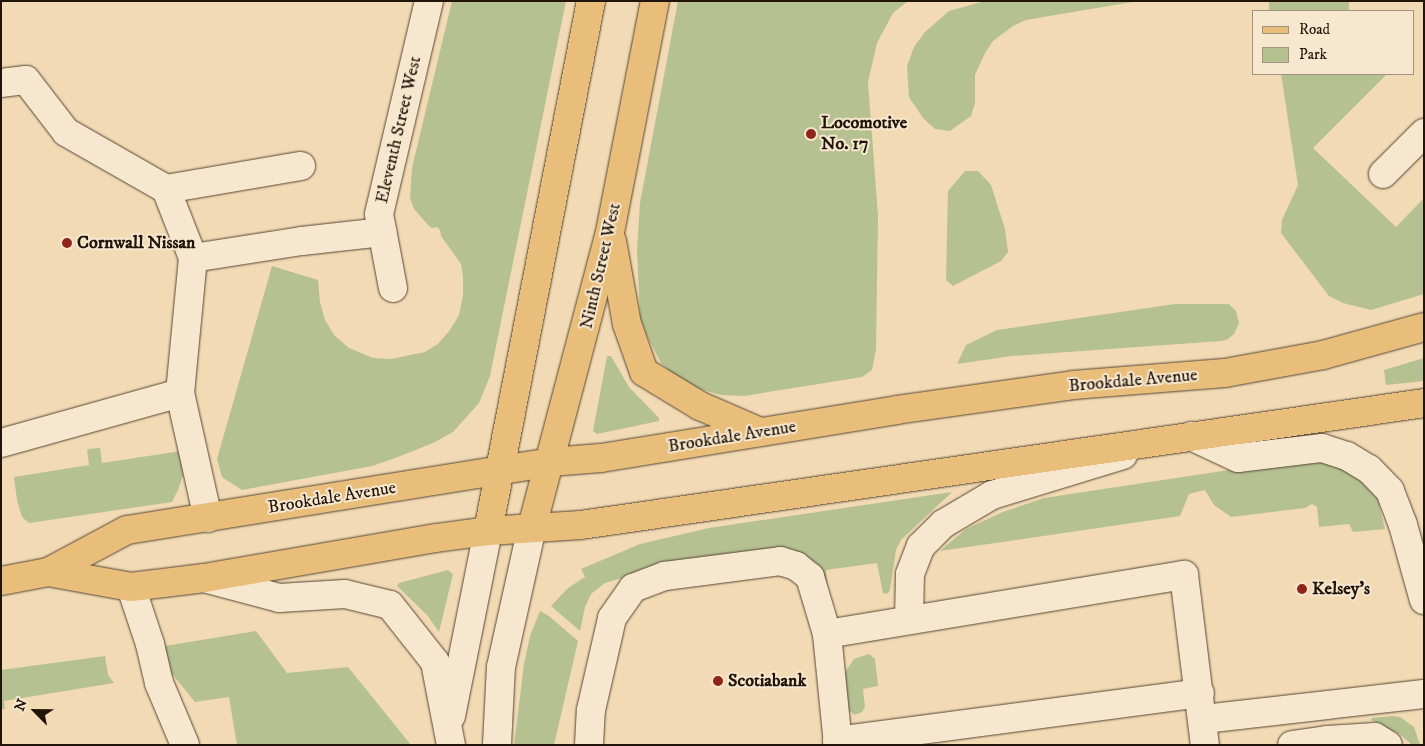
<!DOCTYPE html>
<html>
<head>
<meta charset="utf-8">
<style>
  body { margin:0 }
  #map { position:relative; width:1425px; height:746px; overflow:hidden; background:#f2dab4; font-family:"IM FELL DW Pica",serif }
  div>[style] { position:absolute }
  .green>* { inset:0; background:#b5c191; transform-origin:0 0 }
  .roads { filter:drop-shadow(0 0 1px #554634) drop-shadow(0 0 1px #554634) }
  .minor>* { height:28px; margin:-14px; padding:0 14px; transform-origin:14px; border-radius:14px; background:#f7e7ce }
  .major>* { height:28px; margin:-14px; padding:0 14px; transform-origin:14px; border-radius:14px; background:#e9bd7a }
  .dots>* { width:14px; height:14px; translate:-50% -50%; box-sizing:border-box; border:2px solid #f7e7ce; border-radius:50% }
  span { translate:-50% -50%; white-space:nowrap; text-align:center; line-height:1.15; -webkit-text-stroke:4px #f7e7ce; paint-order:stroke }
  .poi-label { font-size:18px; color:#21150a; font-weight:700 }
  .left { translate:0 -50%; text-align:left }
  .street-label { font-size:18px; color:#21150a }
  .frame { position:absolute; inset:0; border:2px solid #21150a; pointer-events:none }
  .legend { position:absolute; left:1252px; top:10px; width:162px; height:65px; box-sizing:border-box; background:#f7e7ce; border:1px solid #a19380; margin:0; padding:6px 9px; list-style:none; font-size:15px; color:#21150a }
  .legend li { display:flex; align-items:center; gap:10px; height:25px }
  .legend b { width:25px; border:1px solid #a19380 }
  .north { position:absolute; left:10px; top:686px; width:50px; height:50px; -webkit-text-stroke:4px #f7e7ce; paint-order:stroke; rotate:293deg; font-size:14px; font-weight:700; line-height:20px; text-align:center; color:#21150a }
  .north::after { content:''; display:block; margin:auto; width:18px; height:22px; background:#21150a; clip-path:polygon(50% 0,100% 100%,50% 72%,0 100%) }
</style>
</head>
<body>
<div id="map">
  <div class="green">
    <div style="clip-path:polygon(452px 1px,566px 1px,490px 376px,479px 403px,453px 432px,433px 443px,398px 457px,372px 466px,242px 490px,222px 477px,217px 459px,272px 266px,318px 280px,320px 302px,325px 320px,334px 335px,349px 348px,373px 358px,391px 359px,425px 352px,438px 344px,450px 330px,459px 315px,463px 296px,463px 276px,461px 264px,441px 236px,440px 230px,437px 227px,432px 228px,429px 226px,414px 209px,410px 198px,412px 168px)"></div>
    <div style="clip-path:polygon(678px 1px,908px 1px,893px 13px,877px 43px,868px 82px,878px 216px,876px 349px,872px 370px,862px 377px,744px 396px,721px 395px,699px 389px,673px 374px,661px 363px,649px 340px,640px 317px,637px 250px,640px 203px)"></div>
    <div style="clip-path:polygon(985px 1px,1138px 1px,1026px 20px,1013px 26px,993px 41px,985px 53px,975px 75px,975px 103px,971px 116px,950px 131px,935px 129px,923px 118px,909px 97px,907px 66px,914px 47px,925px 32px,949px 11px)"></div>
    <div style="left:1269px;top:1px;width:80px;height:10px"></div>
    <div style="clip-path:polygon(1281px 74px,1387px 74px,1313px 148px,1396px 227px,1424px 198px,1424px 294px,1371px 310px,1343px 303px,1329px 296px,1281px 233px,1282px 220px,1298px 185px)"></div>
    <div style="clip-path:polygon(965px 171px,978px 171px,991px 185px,1005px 229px,1008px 252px,1001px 261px,953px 286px,946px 280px,948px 191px)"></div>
    <div style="clip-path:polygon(1175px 304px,1229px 304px,1236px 311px,1239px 323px,1234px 334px,1228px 339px,1221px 341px,1012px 356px,957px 364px,966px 345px,997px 330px)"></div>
    <div style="clip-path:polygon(607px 356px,611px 356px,629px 387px,659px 418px,659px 421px,597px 434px,593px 431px)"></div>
    <div style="clip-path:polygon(1424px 358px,1424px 381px,1386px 385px,1384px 370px)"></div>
    <div style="clip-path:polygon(100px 448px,102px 463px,181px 451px,183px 475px,178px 490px,172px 502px,29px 523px,22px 517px,17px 500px,14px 477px,89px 465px,87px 449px)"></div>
    <div style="clip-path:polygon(1315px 457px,1339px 465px,1361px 480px,1378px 500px,1385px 529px,1353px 532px,1349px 524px,1319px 527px,1317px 507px,1312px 504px,1305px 508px,1231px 517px,1214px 505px,1205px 490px,1189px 494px,1180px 516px,940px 551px,966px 529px,1003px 512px,1044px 498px)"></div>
    <div style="clip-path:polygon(952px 492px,901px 540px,896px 550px,890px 590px,887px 594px,883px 593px,877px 563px,826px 570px,829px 600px,772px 555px,618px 579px,605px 583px,591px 594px,585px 607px,580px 631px,551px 606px,568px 588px,585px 577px,581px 569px,640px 544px,709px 528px)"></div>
    <div style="clip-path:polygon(448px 570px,453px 574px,439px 632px,427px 615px,397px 586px,399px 583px)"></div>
    <div style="clip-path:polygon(540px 611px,549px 616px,578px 641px,554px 745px,514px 745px,524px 664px,530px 636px)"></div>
    <div style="clip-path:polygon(256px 631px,287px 673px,348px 667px,411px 745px,237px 745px,229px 697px,195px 702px,160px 659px,159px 647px)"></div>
    <div style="clip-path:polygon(869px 654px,875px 659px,878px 686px,863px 689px,865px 707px,862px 712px,855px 715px,848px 710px,844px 674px,854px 659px)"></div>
    <div style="clip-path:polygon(105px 656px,108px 675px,114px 683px,4px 701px,5px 709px,1px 709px,1px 670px)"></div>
    <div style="clip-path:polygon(1393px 716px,1400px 717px,1414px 727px,1420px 745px,1412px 745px,1401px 735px,1371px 720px,1372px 718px)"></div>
  </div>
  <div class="roads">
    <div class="minor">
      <div style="left:1px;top:83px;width:25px;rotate:-7deg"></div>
      <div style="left:26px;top:80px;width:66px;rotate:52.4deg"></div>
      <div style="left:66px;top:132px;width:115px;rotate:29.7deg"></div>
      <div style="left:166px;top:189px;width:137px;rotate:-9.7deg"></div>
      <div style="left:1383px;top:174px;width:58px;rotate:-45deg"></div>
      <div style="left:166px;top:189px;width:74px;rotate:68.6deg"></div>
      <div style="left:393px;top:288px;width:75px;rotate:-100.7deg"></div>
      <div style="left:379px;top:214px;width:219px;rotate:-76.8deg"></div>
      <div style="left:180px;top:393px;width:136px;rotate:-84.5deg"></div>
      <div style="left:193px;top:258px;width:110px;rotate:-8.9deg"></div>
      <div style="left:302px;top:241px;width:81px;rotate:-6.4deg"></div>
      <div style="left:1191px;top:436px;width:52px;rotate:25.1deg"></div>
      <div style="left:1238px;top:458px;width:85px;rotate:-6.8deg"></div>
      <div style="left:1322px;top:448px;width:26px;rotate:18deg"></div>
      <div style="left:1347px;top:456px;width:26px;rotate:31deg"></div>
      <div style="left:1369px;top:469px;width:30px;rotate:46deg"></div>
      <div style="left:1390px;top:491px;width:36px;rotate:69deg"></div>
      <div style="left:1403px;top:525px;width:78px;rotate:74.4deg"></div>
      <div style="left:1px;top:443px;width:186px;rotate:-15.6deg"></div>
      <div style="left:180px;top:393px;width:128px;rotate:77.4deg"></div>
      <div style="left:204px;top:578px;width:78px;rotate:14.9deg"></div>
      <div style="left:279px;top:598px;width:66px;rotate:-3.5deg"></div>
      <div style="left:345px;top:594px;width:46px;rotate:13.7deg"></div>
      <div style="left:390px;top:605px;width:73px;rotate:51.7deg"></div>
      <div style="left:435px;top:662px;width:85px;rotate:79.1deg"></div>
      <div style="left:131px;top:587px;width:60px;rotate:71.6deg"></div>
      <div style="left:150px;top:644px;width:40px;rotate:77deg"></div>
      <div style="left:159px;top:683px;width:67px;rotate:67.2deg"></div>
      <div style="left:909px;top:620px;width:46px;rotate:-88.8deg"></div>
      <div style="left:910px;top:574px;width:30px;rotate:-69deg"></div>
      <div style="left:921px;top:546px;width:31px;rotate:-45deg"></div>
      <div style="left:943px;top:524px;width:57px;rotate:-30.6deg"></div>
      <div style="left:992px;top:495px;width:137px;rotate:-17deg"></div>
      <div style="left:827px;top:634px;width:362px;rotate:-9.4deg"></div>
      <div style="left:1184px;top:575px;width:171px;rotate:83deg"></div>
      <div style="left:451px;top:716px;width:189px;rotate:-78.7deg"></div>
      <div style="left:1204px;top:719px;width:221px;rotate:-6.5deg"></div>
      <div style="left:837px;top:741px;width:366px;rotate:-7.5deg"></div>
      <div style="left:497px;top:745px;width:78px;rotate:-87.1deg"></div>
      <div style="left:501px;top:667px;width:143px;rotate:-77.5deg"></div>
      <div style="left:589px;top:745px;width:35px;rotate:-87deg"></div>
      <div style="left:591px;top:710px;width:94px;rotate:-77.1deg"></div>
      <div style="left:612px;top:618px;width:37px;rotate:-55deg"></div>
      <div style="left:633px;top:588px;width:34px;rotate:-21deg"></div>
      <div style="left:665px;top:576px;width:116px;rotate:-7.4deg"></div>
      <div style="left:780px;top:561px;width:17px;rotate:17deg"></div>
      <div style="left:796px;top:566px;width:18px;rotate:38deg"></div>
      <div style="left:810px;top:577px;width:59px;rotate:73.4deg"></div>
      <div style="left:827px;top:634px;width:112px;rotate:84.3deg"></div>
      <div style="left:1292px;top:745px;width:35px;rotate:-8deg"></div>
      <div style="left:1327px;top:740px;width:48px;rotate:-3.6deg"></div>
      <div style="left:1375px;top:737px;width:15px;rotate:32deg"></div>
    </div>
    <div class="major">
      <div style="left:612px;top:241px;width:84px;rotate:79.8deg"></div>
      <div style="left:627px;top:324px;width:51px;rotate:70.5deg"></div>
      <div style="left:644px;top:372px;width:66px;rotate:31.3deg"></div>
      <div style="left:700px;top:406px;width:65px;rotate:23.4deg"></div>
      <div style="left:532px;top:527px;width:305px;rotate:-75.2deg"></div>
      <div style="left:610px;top:232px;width:235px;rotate:-79deg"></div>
      <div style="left:488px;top:531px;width:540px;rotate:-79deg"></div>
      <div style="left:48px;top:572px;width:84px;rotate:10.2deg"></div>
      <div style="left:131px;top:587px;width:74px;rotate:-7deg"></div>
      <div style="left:204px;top:578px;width:235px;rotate:-9.8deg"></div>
      <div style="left:436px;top:538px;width:52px;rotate:-7.7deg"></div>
      <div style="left:488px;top:531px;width:93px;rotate:-3.7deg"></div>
      <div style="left:581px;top:525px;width:852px;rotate:-8.23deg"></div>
      <div style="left:1px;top:581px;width:48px;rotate:-10.8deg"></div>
      <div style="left:48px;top:572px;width:89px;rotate:-28deg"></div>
      <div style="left:127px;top:530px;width:428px;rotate:-9.1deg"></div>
      <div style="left:550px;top:462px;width:51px;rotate:-4.5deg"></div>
      <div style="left:601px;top:458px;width:299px;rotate:-9.2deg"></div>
      <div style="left:896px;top:410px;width:179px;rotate:-8deg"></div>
      <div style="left:1073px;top:385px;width:152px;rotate:-4.5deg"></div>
      <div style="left:1225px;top:373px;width:100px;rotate:-10.4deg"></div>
      <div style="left:1323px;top:355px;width:105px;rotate:-15.5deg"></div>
    </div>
  </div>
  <div class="dots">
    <div style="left:811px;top:134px;background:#8f2418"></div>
    <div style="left:67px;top:243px;background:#8f2418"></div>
    <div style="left:1302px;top:589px;background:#8f2418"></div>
    <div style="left:718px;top:681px;background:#8f2418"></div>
  </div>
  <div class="poi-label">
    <span class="left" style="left:821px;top:134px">Locomotive<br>No. 17</span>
    <span class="left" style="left:77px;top:243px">Cornwall Nissan</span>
    <span class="left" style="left:1312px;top:589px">Kelsey's</span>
    <span class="left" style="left:728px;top:681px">Scotiabank</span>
  </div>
  <div class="street-label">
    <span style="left:399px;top:130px;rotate:-77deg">Eleventh Street West</span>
    <span style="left:601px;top:266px;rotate:-77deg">Ninth Street West</span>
    <span style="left:1133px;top:381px;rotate:-5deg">Brookdale Avenue</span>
    <span style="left:732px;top:437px;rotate:-9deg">Brookdale Avenue</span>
    <span style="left:332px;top:498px;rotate:-9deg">Brookdale Avenue</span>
  </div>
  <div class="frame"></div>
  <ul class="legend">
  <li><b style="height:6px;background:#e9bd7a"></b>Road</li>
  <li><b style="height:14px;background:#b5c191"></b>Park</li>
  </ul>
  <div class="north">N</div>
</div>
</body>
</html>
